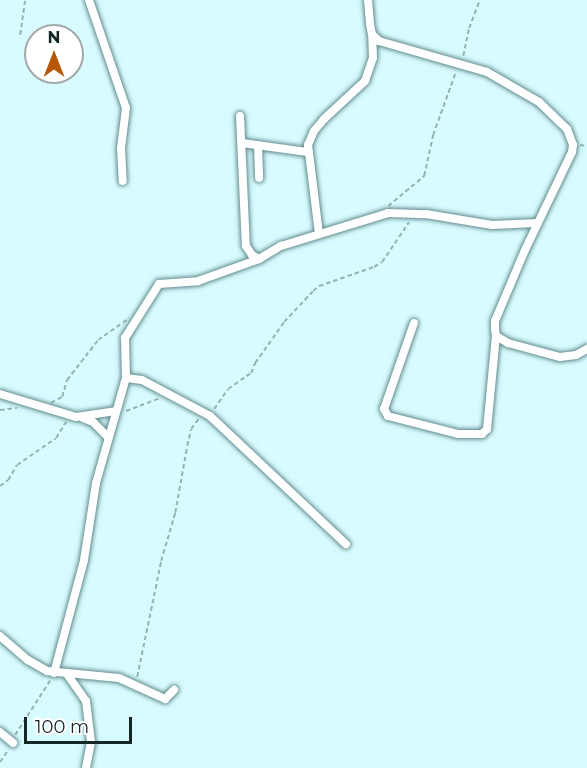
<!DOCTYPE html>
<html>
<head>
<meta charset="utf-8">
<style>
  body { margin:0 }
  #map { position:relative; width:587px; height:768px; overflow:hidden; background:#d7fbfe; font-family:Montserrat,sans-serif }
  div>[style] { position:absolute }
  .path>* { height:1.5px; margin-top:-0.75px; transform-origin:0; background:repeating-linear-gradient(90deg,#96b3b5 0 4.5px,transparent 0 7.5px) }
  .roads { filter:drop-shadow(0 0 2px #628c8f) drop-shadow(0 0 2px #628c8f) }
  .minor>* { height:8px; margin:-4px; padding:0 4px; transform-origin:4px; border-radius:4px; background:#fff }
  span { translate:-50% -50%; white-space:nowrap; text-align:center; line-height:1.15; -webkit-text-stroke:6px #fff; paint-order:stroke }
  .north { position:absolute; left:24px; top:24px; width:60px; height:60px; box-sizing:border-box; background:#fff; border:2px solid #a1a8a9; border-radius:50%; rotate:0deg; font-size:16px; font-weight:700; line-height:24px; text-align:center; color:#152627 }
  .north::after { content:''; display:block; margin:auto; width:21px; height:27px; background:#b55704; clip-path:polygon(50% 0,100% 100%,50% 72%,0 100%) }
  .scale { position:absolute; left:24px; top:717px; width:108px; height:27px; box-sizing:border-box; border:3px solid #152627; border-top:0; padding-left:8px; font-size:18px; line-height:21px; white-space:nowrap; color:#152627; -webkit-text-stroke:4px #fff; paint-order:stroke }
</style>
</head>
<body>
<div id="map">
  <div class="path">
    <div style="left:20px;top:35px;width:35px;rotate:-82deg"></div>
    <div style="left:463px;top:56px;width:29px;rotate:-78deg"></div>
    <div style="left:469px;top:28px;width:30px;rotate:-69deg"></div>
    <div style="left:580px;top:145px;width:7px;rotate:8deg"></div>
    <div style="left:388px;top:206px;width:47px;rotate:-39.8deg"></div>
    <div style="left:424px;top:176px;width:42px;rotate:-77.6deg"></div>
    <div style="left:433px;top:135px;width:68px;rotate:-70.2deg"></div>
    <div style="left:51px;top:403px;width:13px;rotate:-29deg"></div>
    <div style="left:62px;top:397px;width:18px;rotate:-74deg"></div>
    <div style="left:67px;top:380px;width:51px;rotate:-52.2deg"></div>
    <div style="left:98px;top:340px;width:38px;rotate:-35deg"></div>
    <div style="left:214px;top:409px;width:24px;rotate:-55deg"></div>
    <div style="left:228px;top:389px;width:28px;rotate:-35deg"></div>
    <div style="left:251px;top:373px;width:11px;rotate:-68deg"></div>
    <div style="left:255px;top:363px;width:50px;rotate:-54.7deg"></div>
    <div style="left:284px;top:322px;width:42px;rotate:-46.9deg"></div>
    <div style="left:313px;top:291px;width:8px;rotate:-40deg"></div>
    <div style="left:319px;top:286px;width:58px;rotate:-19.1deg"></div>
    <div style="left:374px;top:267px;width:9px;rotate:-32deg"></div>
    <div style="left:382px;top:262px;width:48px;rotate:-56deg"></div>
    <div style="left:0;top:410px;width:17px;rotate:-7deg"></div>
    <div style="left:126px;top:411px;width:36px;rotate:-21deg"></div>
    <div style="left:0;top:486px;width:10px;rotate:-37deg"></div>
    <div style="left:8px;top:480px;width:17px;rotate:-59deg"></div>
    <div style="left:17px;top:465px;width:47px;rotate:-34.7deg"></div>
    <div style="left:56px;top:438px;width:19px;rotate:-58deg"></div>
    <div style="left:137px;top:677px;width:118px;rotate:-78.3deg"></div>
    <div style="left:161px;top:561px;width:50px;rotate:-73.7deg"></div>
    <div style="left:175px;top:513px;width:68px;rotate:-79.8deg"></div>
    <div style="left:187px;top:446px;width:17px;rotate:-77deg"></div>
    <div style="left:191px;top:429px;width:14px;rotate:-54deg"></div>
    <div style="left:15px;top:735px;width:67px;rotate:-57.3deg"></div>
    <div style="left:0;top:762px;width:14px;rotate:-56deg"></div>
  </div>
  <div class="roads">
    <div class="minor">
      <div style="left:89px;top:0;width:114px;rotate:71.1deg"></div>
      <div style="left:126px;top:108px;width:40px;rotate:97.1deg"></div>
      <div style="left:121px;top:148px;width:33px;rotate:87deg"></div>
      <div style="left:368px;top:0;width:24px;rotate:85deg"></div>
      <div style="left:370px;top:24px;width:10px;rotate:79deg"></div>
      <div style="left:372px;top:34px;width:10px;rotate:45deg"></div>
      <div style="left:379px;top:41px;width:112px;rotate:16deg"></div>
      <div style="left:487px;top:72px;width:60px;rotate:30deg"></div>
      <div style="left:539px;top:102px;width:39px;rotate:44deg"></div>
      <div style="left:567px;top:129px;width:17px;rotate:69deg"></div>
      <div style="left:573px;top:145px;width:7px;rotate:98deg"></div>
      <div style="left:572px;top:152px;width:109px;rotate:115.6deg"></div>
      <div style="left:525px;top:250px;width:77px;rotate:112.9deg"></div>
      <div style="left:495px;top:321px;width:8px;rotate:90deg"></div>
      <div style="left:495px;top:329px;width:7px;rotate:82deg"></div>
      <div style="left:496px;top:336px;width:14px;rotate:30deg"></div>
      <div style="left:508px;top:343px;width:54px;rotate:15.1deg"></div>
      <div style="left:560px;top:357px;width:16px;rotate:-7deg"></div>
      <div style="left:576px;top:355px;width:13px;rotate:-29deg"></div>
      <div style="left:240px;top:116px;width:130px;rotate:87.4deg"></div>
      <div style="left:246px;top:246px;width:11px;rotate:56deg"></div>
      <div style="left:252px;top:255px;width:8px;rotate:30deg"></div>
      <div style="left:242px;top:143px;width:66px;rotate:7.9deg"></div>
      <div style="left:258px;top:145px;width:33px;rotate:88deg"></div>
      <div style="left:319px;top:234px;width:90px;rotate:-97deg"></div>
      <div style="left:308px;top:145px;width:15px;rotate:-67deg"></div>
      <div style="left:314px;top:131px;width:16px;rotate:-50deg"></div>
      <div style="left:324px;top:119px;width:56px;rotate:-42.8deg"></div>
      <div style="left:365px;top:81px;width:24px;rotate:-71deg"></div>
      <div style="left:373px;top:58px;width:24px;rotate:-92deg"></div>
      <div style="left:414px;top:323px;width:91px;rotate:109.2deg"></div>
      <div style="left:384px;top:409px;width:8px;rotate:60deg"></div>
      <div style="left:388px;top:416px;width:72px;rotate:14.4deg"></div>
      <div style="left:458px;top:434px;width:24px"></div>
      <div style="left:482px;top:434px;width:7px;rotate:-45deg"></div>
      <div style="left:487px;top:429px;width:93px;rotate:-84.5deg"></div>
      <div style="left:126px;top:378px;width:40px;rotate:-91.4deg"></div>
      <div style="left:125px;top:338px;width:64px;rotate:-57.8deg"></div>
      <div style="left:159px;top:284px;width:39px;rotate:-4deg"></div>
      <div style="left:198px;top:281px;width:65px;rotate:-19.8deg"></div>
      <div style="left:259px;top:259px;width:26px;rotate:-31deg"></div>
      <div style="left:281px;top:246px;width:112px;rotate:-17.1deg"></div>
      <div style="left:388px;top:213px;width:38px;rotate:2deg"></div>
      <div style="left:426px;top:214px;width:67px;rotate:9.5deg"></div>
      <div style="left:492px;top:225px;width:45px;rotate:-2.5deg"></div>
      <div style="left:0;top:394px;width:79px;rotate:16.8deg"></div>
      <div style="left:76px;top:417px;width:40px;rotate:-8.5deg"></div>
      <div style="left:83px;top:418px;width:11px;rotate:22deg"></div>
      <div style="left:93px;top:422px;width:21px;rotate:45deg"></div>
      <div style="left:0;top:636px;width:37px;rotate:41deg"></div>
      <div style="left:28px;top:660px;width:22px;rotate:30deg"></div>
      <div style="left:47px;top:671px;width:72px;rotate:5.6deg"></div>
      <div style="left:119px;top:678px;width:51px;rotate:24.5deg"></div>
      <div style="left:165px;top:699px;width:13px;rotate:-45deg"></div>
      <div style="left:54px;top:673px;width:117px;rotate:-75.1deg"></div>
      <div style="left:84px;top:560px;width:78px;rotate:-81.1deg"></div>
      <div style="left:96px;top:483px;width:109px;rotate:-74.1deg"></div>
      <div style="left:126px;top:378px;width:16px;rotate:7deg"></div>
      <div style="left:142px;top:380px;width:77px;rotate:27.9deg"></div>
      <div style="left:210px;top:416px;width:187px;rotate:43.3deg"></div>
      <div style="left:67px;top:674px;width:33px;rotate:55deg"></div>
      <div style="left:86px;top:701px;width:41px;rotate:83deg"></div>
      <div style="left:91px;top:742px;width:26px;rotate:101deg"></div>
      <div style="left:0;top:732px;width:17px;rotate:40deg"></div>
    </div>
  </div>
  <div class="north">N</div>
  <div class="scale">100 m</div>
</div>
</body>
</html>
